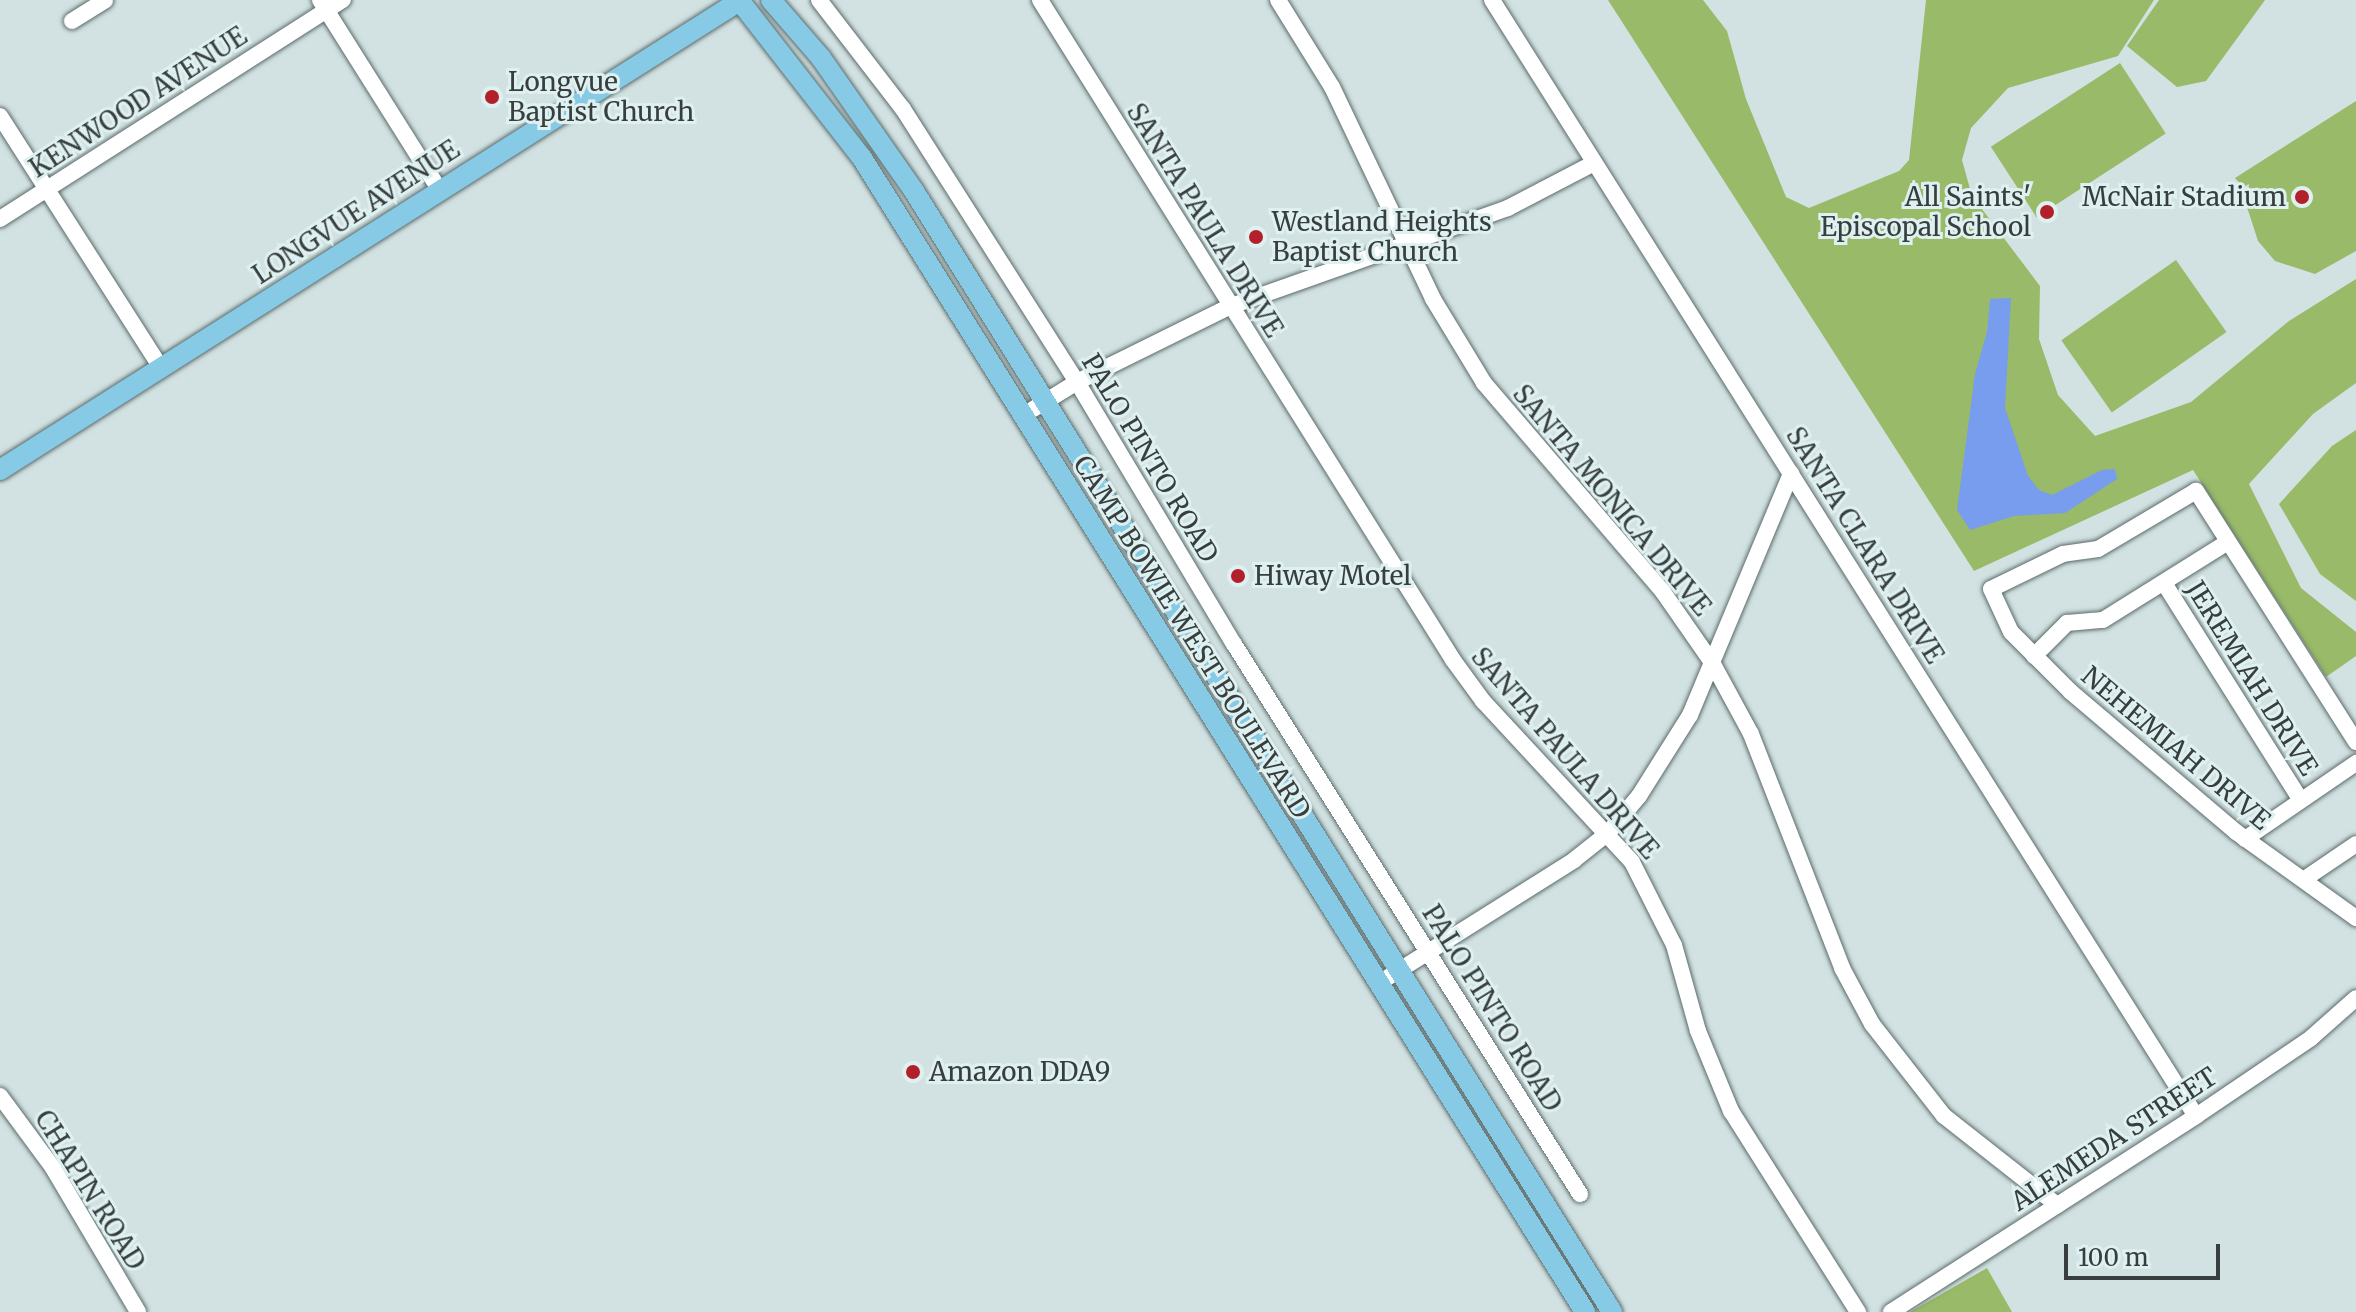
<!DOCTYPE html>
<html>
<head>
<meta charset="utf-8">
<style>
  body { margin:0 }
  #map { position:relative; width:2356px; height:1312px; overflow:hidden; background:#d2e2e2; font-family:Merriweather,serif }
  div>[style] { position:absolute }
  .green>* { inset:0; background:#98ba69; transform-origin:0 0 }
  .water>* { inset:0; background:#789cee }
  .roads { filter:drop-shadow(0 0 2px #5c6a6a) drop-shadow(0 0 2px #5c6a6a) }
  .minor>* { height:16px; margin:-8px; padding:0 8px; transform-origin:8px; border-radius:8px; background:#fff }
  .major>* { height:20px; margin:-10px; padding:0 10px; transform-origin:10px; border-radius:10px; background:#86cae6 }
  .dots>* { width:22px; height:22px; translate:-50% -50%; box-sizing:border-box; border:4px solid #dff0f0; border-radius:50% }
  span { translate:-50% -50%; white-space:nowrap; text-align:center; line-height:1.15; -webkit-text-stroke:6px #dff0f0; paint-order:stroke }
  .poi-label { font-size:26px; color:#383e3e }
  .left { translate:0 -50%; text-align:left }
  .right { translate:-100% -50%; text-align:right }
  .street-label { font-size:26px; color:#383e3e }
  .scale { position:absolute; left:2064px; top:1244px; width:156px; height:36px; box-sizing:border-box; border:4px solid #383e3e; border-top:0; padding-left:10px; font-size:24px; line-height:28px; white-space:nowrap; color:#383e3e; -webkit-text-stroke:6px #dff0f0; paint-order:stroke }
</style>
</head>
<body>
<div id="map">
  <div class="green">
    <div style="clip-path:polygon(1608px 0,1703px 0,1727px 31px,1746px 99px,1786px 197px,1809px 208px,1899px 171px,1909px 160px,1926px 0,2154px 0,2118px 56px,2008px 88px,1971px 128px,1962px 160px,1972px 196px,2040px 286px,2039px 339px,2058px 395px,2095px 436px,2191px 402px,2289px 321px,2356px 279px,2356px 383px,2313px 414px,2249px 484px,2301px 588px,2356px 632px,2356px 656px,2326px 677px,2193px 470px,1974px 571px)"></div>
    <div style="clip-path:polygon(2159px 0,2265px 0,2206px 81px,2177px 87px,2127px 46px)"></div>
    <div style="left:2120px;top:63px;width:84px;height:154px;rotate:57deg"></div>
    <div style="clip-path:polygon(2356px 101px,2356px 251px,2315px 274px,2275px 261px,2258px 241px,2247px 207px,2249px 184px,2243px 187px,2235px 178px)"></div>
    <div style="left:2176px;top:260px;width:88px;height:140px;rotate:55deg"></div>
    <div style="clip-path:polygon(2356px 430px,2356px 601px,2320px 574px,2279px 504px,2332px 446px)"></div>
    <div style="clip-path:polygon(1987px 1268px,2012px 1312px,1910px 1312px)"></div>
  </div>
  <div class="water">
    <div style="clip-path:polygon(2011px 298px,2005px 408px,2028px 476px,2039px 490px,2052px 495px,2102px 470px,2115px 469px,2117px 479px,2065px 513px,2014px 516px,1970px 530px,1957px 510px,1975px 374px,1987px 332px,1990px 299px)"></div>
  </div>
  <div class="roads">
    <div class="minor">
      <div style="left:320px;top:0;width:223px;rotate:57.8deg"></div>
      <div style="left:819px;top:0;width:138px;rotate:52.4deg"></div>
      <div style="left:903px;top:109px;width:324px;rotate:57.5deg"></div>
      <div style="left:1077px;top:382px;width:305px;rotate:59.1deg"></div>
      <div style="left:1234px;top:644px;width:650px;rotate:57.83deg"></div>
      <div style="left:1040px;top:0;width:779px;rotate:57.96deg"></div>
      <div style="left:1453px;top:660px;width:51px;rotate:53.8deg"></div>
      <div style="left:1483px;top:701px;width:219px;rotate:47.2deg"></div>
      <div style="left:1632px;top:862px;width:93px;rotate:63.2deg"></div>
      <div style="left:1674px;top:945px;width:89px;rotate:74.4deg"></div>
      <div style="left:1698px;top:1031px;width:87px;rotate:67.6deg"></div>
      <div style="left:1731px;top:1111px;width:238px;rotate:57.7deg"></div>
      <div style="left:1278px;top:0;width:102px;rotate:58.2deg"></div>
      <div style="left:1332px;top:87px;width:235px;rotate:64.5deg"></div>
      <div style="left:1433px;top:299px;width:98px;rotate:58.7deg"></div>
      <div style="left:1484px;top:383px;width:275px;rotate:49.4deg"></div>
      <div style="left:1663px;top:592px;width:88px;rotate:55.2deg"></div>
      <div style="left:1713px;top:664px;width:80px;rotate:61.5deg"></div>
      <div style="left:1751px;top:734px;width:251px;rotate:68.7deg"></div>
      <div style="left:1842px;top:968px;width:64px;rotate:61.8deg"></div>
      <div style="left:1872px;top:1024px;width:117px;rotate:52deg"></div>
      <div style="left:1944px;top:1116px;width:144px;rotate:38.2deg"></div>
      <div style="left:1492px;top:0;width:1319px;rotate:57.76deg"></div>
      <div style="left:72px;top:21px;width:39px;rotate:-32deg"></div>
      <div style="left:0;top:116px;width:300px;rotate:57.4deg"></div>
      <div style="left:0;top:219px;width:407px;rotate:-32.6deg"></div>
      <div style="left:1022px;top:416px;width:65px;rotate:-31.7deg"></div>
      <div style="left:1077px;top:382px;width:172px;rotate:-26.3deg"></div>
      <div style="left:1231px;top:306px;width:294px;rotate:-19.5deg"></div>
      <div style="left:1508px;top:208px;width:97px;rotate:-27.6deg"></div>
      <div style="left:2164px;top:583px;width:255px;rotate:57.8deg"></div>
      <div style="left:2034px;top:656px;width:47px;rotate:-45deg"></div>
      <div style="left:2067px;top:623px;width:36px;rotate:-5deg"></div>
      <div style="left:2103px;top:620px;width:147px;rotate:-32deg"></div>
      <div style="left:2356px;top:742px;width:298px;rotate:-122.5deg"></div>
      <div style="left:2196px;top:491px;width:114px;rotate:149.4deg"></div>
      <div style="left:2098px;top:549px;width:35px;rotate:172deg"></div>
      <div style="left:2063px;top:554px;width:80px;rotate:154.1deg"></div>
      <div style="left:1991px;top:589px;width:47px;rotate:65.1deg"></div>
      <div style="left:2011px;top:632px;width:85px;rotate:45deg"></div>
      <div style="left:2071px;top:692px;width:216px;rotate:40.3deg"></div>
      <div style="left:2236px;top:832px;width:148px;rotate:35.6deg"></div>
      <div style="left:2245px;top:839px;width:135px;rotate:-34.4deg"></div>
      <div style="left:2306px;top:878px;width:60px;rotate:-34.2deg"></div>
      <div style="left:1379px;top:983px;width:231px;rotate:-32.2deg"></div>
      <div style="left:1574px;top:860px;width:43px;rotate:-38.5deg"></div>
      <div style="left:1608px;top:833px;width:48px;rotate:-50deg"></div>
      <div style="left:1639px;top:796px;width:96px;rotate:-57.8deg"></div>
      <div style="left:1690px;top:715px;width:262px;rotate:-67.3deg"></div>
      <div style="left:0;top:1096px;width:89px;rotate:53.6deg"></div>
      <div style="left:53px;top:1168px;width:167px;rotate:59.4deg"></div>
      <div style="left:1891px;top:1312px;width:363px;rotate:-32.7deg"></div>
      <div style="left:2196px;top:1116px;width:139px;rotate:-34.1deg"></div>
      <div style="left:2311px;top:1038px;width:60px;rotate:-41.6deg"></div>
    </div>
    <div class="major">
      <div style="left:739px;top:0;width:200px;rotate:52.1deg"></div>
      <div style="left:862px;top:158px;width:1362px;rotate:57.93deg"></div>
      <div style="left:771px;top:0;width:77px;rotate:49.2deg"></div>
      <div style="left:821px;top:58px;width:162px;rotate:55deg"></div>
      <div style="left:914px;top:191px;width:1321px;rotate:58.09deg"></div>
      <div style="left:0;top:470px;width:877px;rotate:-32.39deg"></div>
    </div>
  </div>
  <div class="dots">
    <div style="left:492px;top:97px;background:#b2212b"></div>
    <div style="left:2302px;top:197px;background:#b2212b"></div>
    <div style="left:2047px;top:212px;background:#b2212b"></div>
    <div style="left:1256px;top:237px;background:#b2212b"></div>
    <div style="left:1238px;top:576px;background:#b2212b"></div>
    <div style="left:913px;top:1072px;background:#b2212b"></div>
  </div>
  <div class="poi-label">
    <span class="left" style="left:508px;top:97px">Longvue<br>Baptist Church</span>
    <span class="right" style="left:2031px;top:212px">All Saints'<br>Episcopal School</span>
    <span class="right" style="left:2286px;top:197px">McNair Stadium</span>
    <span class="left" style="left:1272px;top:237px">Westland Heights<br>Baptist Church</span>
    <span class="left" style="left:1254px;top:576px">Hiway Motel</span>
    <span class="left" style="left:929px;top:1072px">Amazon DDA9</span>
  </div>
  <div class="street-label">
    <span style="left:138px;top:102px;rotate:-33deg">KENWOOD AVENUE</span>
    <span style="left:356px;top:212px;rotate:-33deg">LONGVUE AVENUE</span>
    <span style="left:1205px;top:220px;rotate:58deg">SANTA PAULA DRIVE</span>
    <span style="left:1150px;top:458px;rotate:59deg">PALO PINTO ROAD</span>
    <span style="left:1612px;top:500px;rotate:50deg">SANTA MONICA DRIVE</span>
    <span style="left:1865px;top:545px;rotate:58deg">SANTA CLARA DRIVE</span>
    <span style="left:1192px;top:637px;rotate:58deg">CAMP BOWIE WEST BOULEVARD</span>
    <span style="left:2252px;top:678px;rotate:58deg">JEREMIAH DRIVE</span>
    <span style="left:2176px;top:748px;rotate:40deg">NEHEMIAH DRIVE</span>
    <span style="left:1565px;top:753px;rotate:49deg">SANTA PAULA DRIVE</span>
    <span style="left:1492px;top:1008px;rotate:58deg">PALO PINTO ROAD</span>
    <span style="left:2114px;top:1139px;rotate:-33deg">ALEMEDA STREET</span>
    <span style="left:90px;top:1190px;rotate:58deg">CHAPIN ROAD</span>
  </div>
  <div class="scale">100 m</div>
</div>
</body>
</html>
